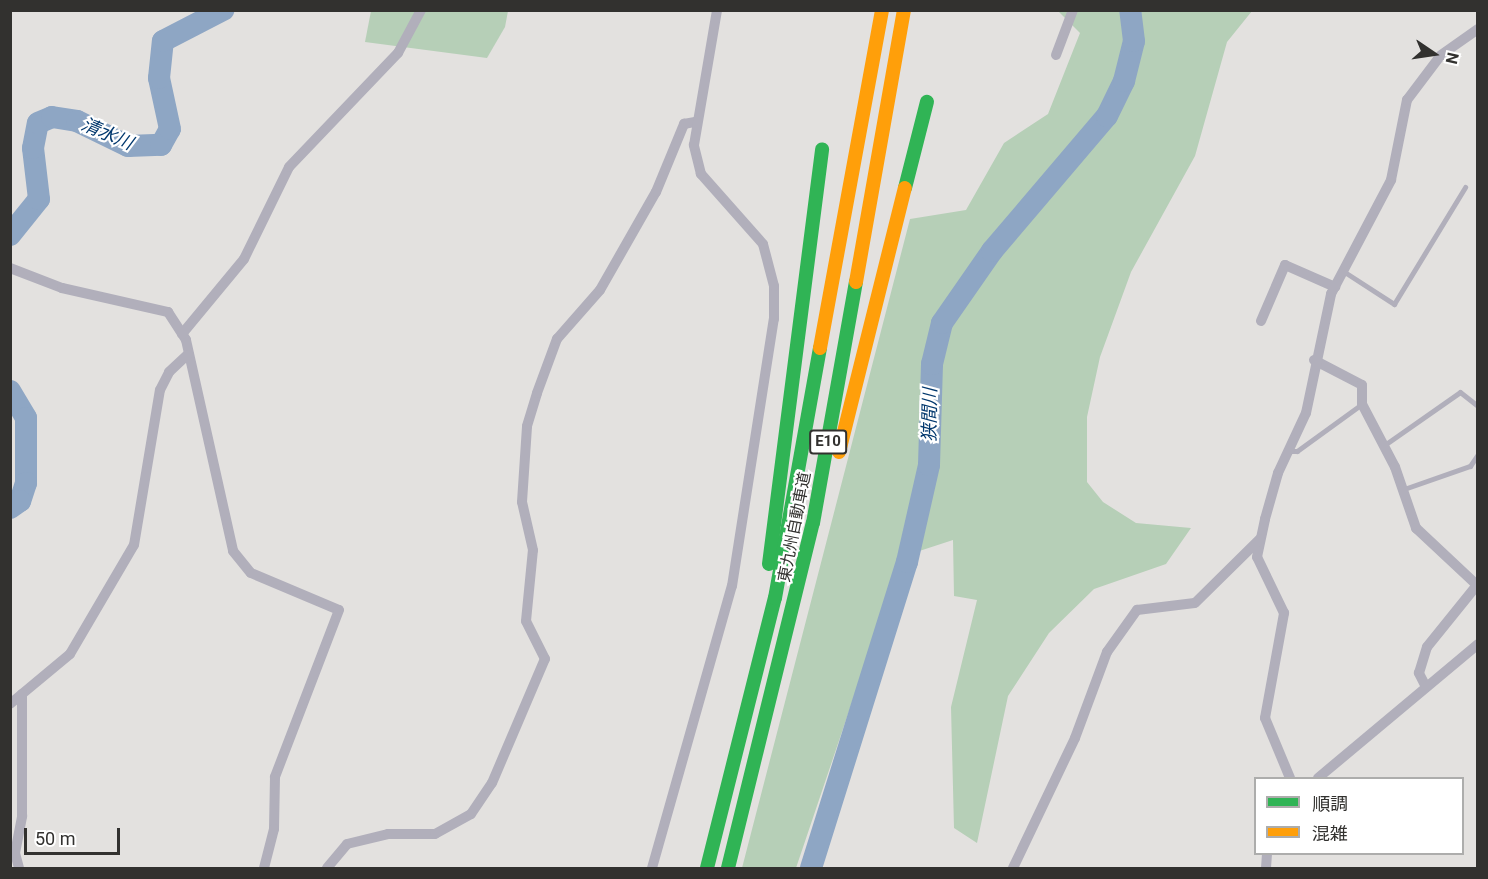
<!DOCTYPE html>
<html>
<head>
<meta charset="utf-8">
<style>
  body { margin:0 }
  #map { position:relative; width:1488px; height:879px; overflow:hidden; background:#e3e1df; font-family:Roboto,"Noto Sans JP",sans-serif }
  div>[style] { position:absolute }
  .forest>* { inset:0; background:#b6cfb7 }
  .river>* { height:22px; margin:-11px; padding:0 11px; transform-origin:11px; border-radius:11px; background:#8ea6c4 }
  .lane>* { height:5px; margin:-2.5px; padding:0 2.5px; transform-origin:2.5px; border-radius:2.5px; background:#b1afbb }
  .street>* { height:10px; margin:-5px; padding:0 5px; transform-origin:5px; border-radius:5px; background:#b1afbb }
  .fast>* { height:14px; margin:-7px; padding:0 7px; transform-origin:7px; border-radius:7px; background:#30b455 }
  .slow>* { height:14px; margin:-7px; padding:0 7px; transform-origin:7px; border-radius:7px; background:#ff9f0a }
  span { translate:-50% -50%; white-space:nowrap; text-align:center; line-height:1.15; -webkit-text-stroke:4.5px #fff; paint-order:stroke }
  .shield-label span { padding:2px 4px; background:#fff; border:2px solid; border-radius:4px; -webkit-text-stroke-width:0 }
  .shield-label { font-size:15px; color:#32312f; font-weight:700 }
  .street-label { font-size:16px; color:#32312f }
  .water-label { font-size:18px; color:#02386e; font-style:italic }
  .frame { position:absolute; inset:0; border:12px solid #32312f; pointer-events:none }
  .legend { position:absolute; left:1254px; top:777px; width:210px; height:78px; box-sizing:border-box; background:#fff; border:2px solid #adadac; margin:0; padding:8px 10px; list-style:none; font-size:18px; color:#32312f }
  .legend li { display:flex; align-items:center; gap:12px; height:30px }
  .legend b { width:30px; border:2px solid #adadac }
  .north { position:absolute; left:1404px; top:24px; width:60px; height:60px; -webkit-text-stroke:4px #fff; paint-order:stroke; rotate:103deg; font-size:16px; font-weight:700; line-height:24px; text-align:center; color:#32312f }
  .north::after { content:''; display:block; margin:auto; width:21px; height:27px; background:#32312f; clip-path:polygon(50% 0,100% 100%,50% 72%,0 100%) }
  .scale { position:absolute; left:24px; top:828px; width:96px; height:27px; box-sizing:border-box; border:3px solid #32312f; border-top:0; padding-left:8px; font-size:18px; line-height:21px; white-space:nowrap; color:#32312f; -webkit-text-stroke:4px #fff; paint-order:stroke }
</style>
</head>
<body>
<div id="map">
  <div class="forest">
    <div style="clip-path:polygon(371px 11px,508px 11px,505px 27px,487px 58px,365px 42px)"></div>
    <div style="clip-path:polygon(1058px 11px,1252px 11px,1227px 42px,1195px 156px,1131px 272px,1100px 357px,1087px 417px,1087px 482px,1103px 502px,1136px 523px,1191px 528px,1166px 564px,1094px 589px,1049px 633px,1008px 696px,977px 843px,954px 828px,951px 707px,977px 600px,954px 596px,953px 540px,901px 557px,796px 868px,742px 868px,910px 219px,966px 210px,1004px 143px,1048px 114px,1080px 33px)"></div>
  </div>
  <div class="river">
    <div style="left:10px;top:235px;width:46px;rotate:-51.1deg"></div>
    <div style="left:39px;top:199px;width:51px;rotate:-96.7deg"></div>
    <div style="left:33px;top:148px;width:25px;rotate:-79deg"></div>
    <div style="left:38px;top:123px;width:15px;rotate:-23deg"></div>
    <div style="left:52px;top:117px;width:25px;rotate:9deg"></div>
    <div style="left:77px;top:121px;width:57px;rotate:26.1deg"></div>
    <div style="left:128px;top:146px;width:33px;rotate:-2deg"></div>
    <div style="left:161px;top:145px;width:18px;rotate:-61deg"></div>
    <div style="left:170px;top:129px;width:52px;rotate:-102.2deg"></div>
    <div style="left:159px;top:78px;width:37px;rotate:-84deg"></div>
    <div style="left:163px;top:41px;width:68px;rotate:-27.3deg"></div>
    <div style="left:10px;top:391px;width:31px;rotate:59deg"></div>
    <div style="left:26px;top:418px;width:65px;rotate:90deg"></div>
    <div style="left:26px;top:483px;width:19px;rotate:108deg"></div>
    <div style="left:20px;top:501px;width:12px;rotate:145deg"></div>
    <div style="left:811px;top:868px;width:321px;rotate:-72.6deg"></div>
    <div style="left:907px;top:562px;width:99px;rotate:-77.2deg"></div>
    <div style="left:929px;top:465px;width:101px;rotate:-88.3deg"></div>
    <div style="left:932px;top:364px;width:42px;rotate:-76.3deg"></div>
    <div style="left:942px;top:323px;width:88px;rotate:-55.2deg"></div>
    <div style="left:992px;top:251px;width:177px;rotate:-49.6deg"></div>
    <div style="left:1107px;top:116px;width:39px;rotate:-64deg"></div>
    <div style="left:1124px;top:81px;width:41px;rotate:-76deg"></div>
    <div style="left:1134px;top:41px;width:31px;rotate:-97deg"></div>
  </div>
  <div class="lane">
    <div style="left:1343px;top:271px;width:61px;rotate:32.9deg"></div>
    <div style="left:1394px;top:304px;width:137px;rotate:-58.7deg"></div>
    <div style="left:1383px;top:446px;width:94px;rotate:-35deg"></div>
    <div style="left:1460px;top:392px;width:23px;rotate:38deg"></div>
    <div style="left:1290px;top:451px;width:7px"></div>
    <div style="left:1297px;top:451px;width:80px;rotate:-35.9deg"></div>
    <div style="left:1404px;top:489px;width:70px;rotate:-19.2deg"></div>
    <div style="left:1470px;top:466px;width:14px;rotate:-56deg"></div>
  </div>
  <div class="street">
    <div style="left:1056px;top:55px;width:48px;rotate:-69.3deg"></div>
    <div style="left:10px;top:268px;width:56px;rotate:21deg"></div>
    <div style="left:62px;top:288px;width:109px;rotate:12.8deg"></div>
    <div style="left:168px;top:312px;width:33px;rotate:57deg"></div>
    <div style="left:186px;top:340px;width:216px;rotate:77.4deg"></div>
    <div style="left:233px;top:551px;width:28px;rotate:51deg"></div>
    <div style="left:251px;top:573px;width:95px;rotate:22.8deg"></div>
    <div style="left:339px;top:610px;width:179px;rotate:111deg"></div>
    <div style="left:275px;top:777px;width:52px;rotate:91.1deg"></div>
    <div style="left:274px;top:829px;width:40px;rotate:104.4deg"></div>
    <div style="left:1261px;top:321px;width:61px;rotate:-66.8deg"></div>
    <div style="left:1285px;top:265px;width:55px;rotate:23.7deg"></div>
    <div style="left:182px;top:334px;width:97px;rotate:-50.4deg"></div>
    <div style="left:244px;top:259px;width:102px;rotate:-63.9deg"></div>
    <div style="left:289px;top:167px;width:158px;rotate:-46.3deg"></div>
    <div style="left:398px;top:53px;width:49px;rotate:-61.9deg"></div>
    <div style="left:1314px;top:360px;width:54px;rotate:27.5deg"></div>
    <div style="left:1362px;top:385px;width:19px;rotate:90deg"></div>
    <div style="left:1362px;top:404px;width:71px;rotate:62.4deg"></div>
    <div style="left:1395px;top:467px;width:65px;rotate:71deg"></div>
    <div style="left:1416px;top:528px;width:85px;rotate:43.1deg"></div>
    <div style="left:1426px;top:687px;width:16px;rotate:-117deg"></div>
    <div style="left:1419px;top:673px;width:27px;rotate:-73deg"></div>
    <div style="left:1427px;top:647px;width:80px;rotate:-51.1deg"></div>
    <div style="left:10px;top:704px;width:78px;rotate:-39.8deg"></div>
    <div style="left:70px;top:654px;width:126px;rotate:-59.6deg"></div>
    <div style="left:134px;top:545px;width:157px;rotate:-80.5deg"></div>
    <div style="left:160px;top:390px;width:20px;rotate:-63deg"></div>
    <div style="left:169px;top:372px;width:25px;rotate:-43deg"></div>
    <div style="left:1290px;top:778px;width:65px;rotate:-112.6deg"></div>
    <div style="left:1265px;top:718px;width:107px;rotate:-79.7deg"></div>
    <div style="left:1284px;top:613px;width:62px;rotate:-115.7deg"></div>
    <div style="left:1257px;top:557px;width:39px;rotate:-78deg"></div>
    <div style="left:1265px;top:519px;width:48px;rotate:-74.2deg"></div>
    <div style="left:1278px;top:473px;width:66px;rotate:-65deg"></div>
    <div style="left:1306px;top:413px;width:122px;rotate:-78.1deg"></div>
    <div style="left:1331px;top:294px;width:129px;rotate:-62.2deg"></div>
    <div style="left:1391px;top:180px;width:82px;rotate:-78.7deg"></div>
    <div style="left:1407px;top:100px;width:56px;rotate:-52.9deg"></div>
    <div style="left:1441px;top:55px;width:45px;rotate:-35.1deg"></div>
    <div style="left:1318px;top:778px;width:209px;rotate:-39.9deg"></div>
    <div style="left:19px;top:868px;width:16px;rotate:-105deg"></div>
    <div style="left:15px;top:853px;width:38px;rotate:-79deg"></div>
    <div style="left:22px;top:816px;width:122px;rotate:-90deg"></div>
    <div style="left:327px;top:868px;width:31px;rotate:-50deg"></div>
    <div style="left:347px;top:844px;width:42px;rotate:-13.7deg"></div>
    <div style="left:388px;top:834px;width:47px"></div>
    <div style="left:435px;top:834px;width:41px;rotate:-29.1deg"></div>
    <div style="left:471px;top:814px;width:37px;rotate:-56deg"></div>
    <div style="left:492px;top:783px;width:135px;rotate:-66.9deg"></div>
    <div style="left:545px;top:659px;width:42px;rotate:-116.6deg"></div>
    <div style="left:526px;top:621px;width:71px;rotate:-84.4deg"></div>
    <div style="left:533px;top:550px;width:49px;rotate:-102.9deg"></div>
    <div style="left:522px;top:502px;width:76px;rotate:-86.2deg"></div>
    <div style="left:527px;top:426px;width:34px;rotate:-73deg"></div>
    <div style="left:537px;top:393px;width:58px;rotate:-69.7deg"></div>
    <div style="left:557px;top:339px;width:65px;rotate:-48.7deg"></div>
    <div style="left:600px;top:290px;width:113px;rotate:-60.3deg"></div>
    <div style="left:656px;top:192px;width:74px;rotate:-67.6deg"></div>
    <div style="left:684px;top:124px;width:10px;rotate:-11deg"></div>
    <div style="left:652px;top:868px;width:293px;rotate:-74.2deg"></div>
    <div style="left:732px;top:586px;width:270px;rotate:-81.1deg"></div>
    <div style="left:774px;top:319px;width:33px;rotate:-90deg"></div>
    <div style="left:774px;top:286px;width:43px;rotate:-104.7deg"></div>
    <div style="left:763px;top:244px;width:94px;rotate:-131.5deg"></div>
    <div style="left:701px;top:174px;width:30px;rotate:-104deg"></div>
    <div style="left:694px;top:145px;width:137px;rotate:-80.3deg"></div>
    <div style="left:1013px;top:868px;width:144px;rotate:-64.5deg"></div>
    <div style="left:1075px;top:738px;width:92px;rotate:-69.6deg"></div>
    <div style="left:1107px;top:652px;width:52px;rotate:-54.5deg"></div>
    <div style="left:1137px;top:610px;width:58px;rotate:-6.9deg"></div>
    <div style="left:1195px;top:603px;width:91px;rotate:-44.6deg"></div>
    <div style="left:1266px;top:868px;width:14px;rotate:-86deg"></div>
  </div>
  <div class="fast">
    <div style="left:905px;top:188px;width:89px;rotate:-75.7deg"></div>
    <div style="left:769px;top:564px;width:418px;rotate:-82.7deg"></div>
    <div style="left:707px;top:868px;width:278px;rotate:-75.9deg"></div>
    <div style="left:775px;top:598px;width:254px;rotate:-79.8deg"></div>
    <div style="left:728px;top:868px;width:355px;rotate:-76.2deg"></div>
    <div style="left:813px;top:523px;width:245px;rotate:-79.9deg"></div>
  </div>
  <div class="slow">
    <div style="left:856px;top:282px;width:276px;rotate:-80deg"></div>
    <div style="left:820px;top:348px;width:344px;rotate:-79.6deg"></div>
    <div style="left:839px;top:452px;width:272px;rotate:-76deg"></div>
  </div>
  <div class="shield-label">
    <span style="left:828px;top:442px">E10</span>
  </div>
  <div class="street-label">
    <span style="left:795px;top:527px;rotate:-79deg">東九州自動車道</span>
  </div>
  <div class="water-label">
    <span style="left:107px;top:134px;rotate:23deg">清水川</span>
    <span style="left:930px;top:415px;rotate:-89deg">狭間川</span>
  </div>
  <div class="frame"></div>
  <ul class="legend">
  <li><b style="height:8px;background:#30b455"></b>順調</li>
  <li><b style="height:8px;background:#ff9f0a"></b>混雑</li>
  </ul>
  <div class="north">N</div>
  <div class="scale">50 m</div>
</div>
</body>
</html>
